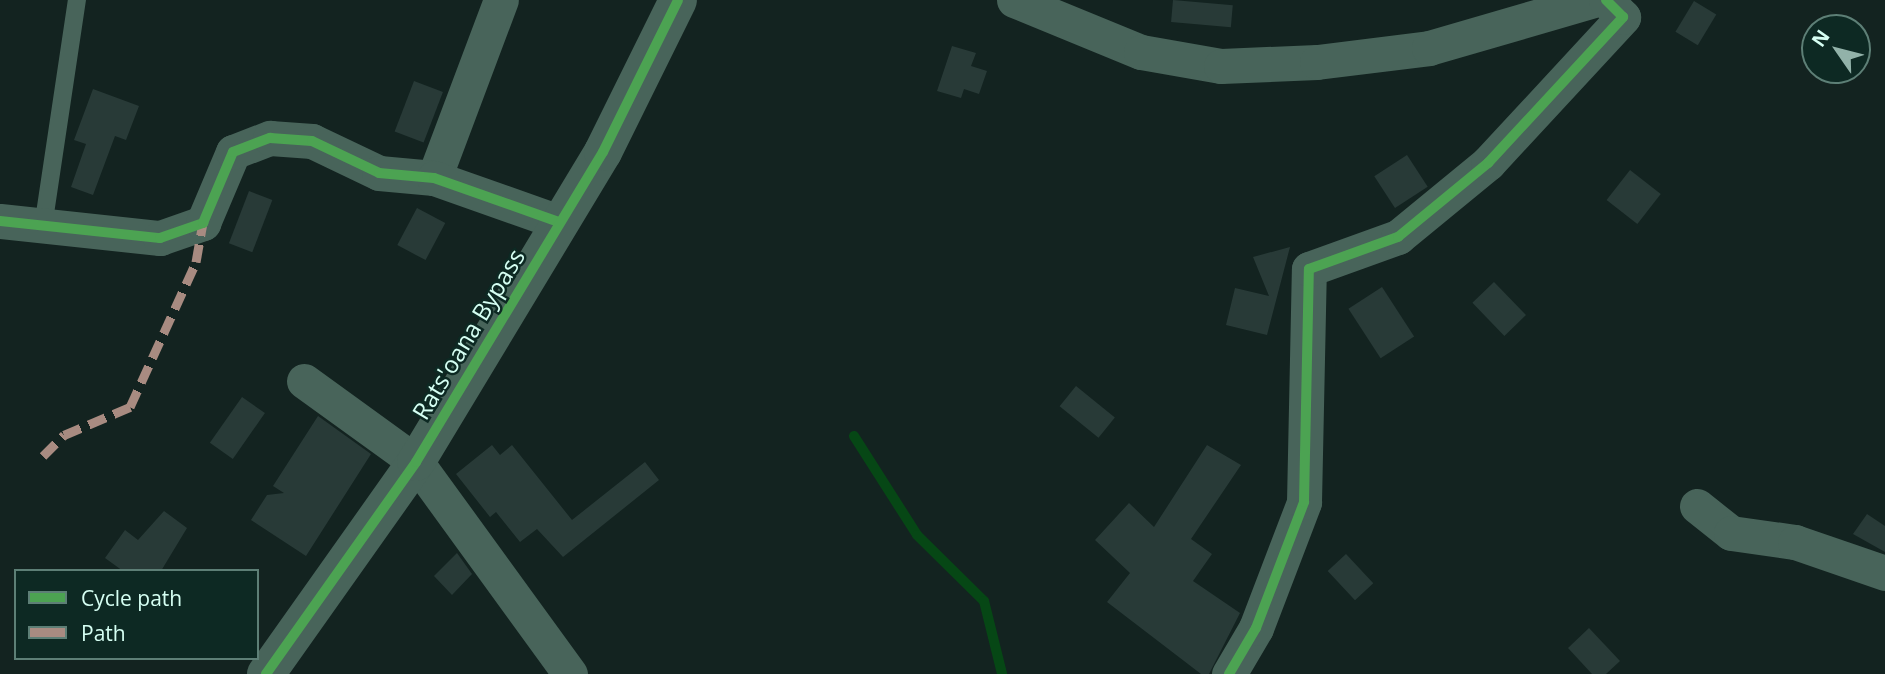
<!DOCTYPE html>
<html>
<head>
<meta charset="utf-8">
<style>
  body { margin:0 }
  #map { position:relative; width:1885px; height:674px; overflow:hidden; background:#132320; font-family:"Open Sans",sans-serif }
  div>[style] { position:absolute }
  .stream>* { height:10px; margin:-5px; padding:0 5px; transform-origin:5px; border-radius:5px; background:#064715 }
  .building>* { inset:0; background:#283a37; transform-origin:0 0 }
  .service>* { height:18px; margin:-9px; padding:0 9px; transform-origin:9px; border-radius:9px; background:#48645a }
  .minor>* { height:35px; margin:-17.5px; padding:0 17.5px; transform-origin:17.5px; border-radius:17.5px; background:#48645a }
  .tertiary>* { height:38px; margin:-19px; padding:0 19px; transform-origin:19px; border-radius:19px; background:#48645a }
  .quiet>* { height:9px; margin-top:-4.5px; transform-origin:0; background:repeating-linear-gradient(90deg,#a88b81 0 18px,transparent 0 27px) }
  .cycleway>* { height:10px; margin:-5px; padding:0 5px; transform-origin:5px; border-radius:5px; background:#4ca352 }
  span { translate:-50% -50%; white-space:nowrap; text-align:center; line-height:1.15; -webkit-text-stroke:5px #0d2923; paint-order:stroke }
  .street-label { font-size:24px; color:#d6fff3 }
  .legend { position:absolute; left:14px; top:569px; width:245px; height:91px; box-sizing:border-box; background:#0d2923; border:2px solid #5d7f76; margin:0; padding:9px 12px; list-style:none; font-size:21px; color:#d6fff3 }
  .legend li { display:flex; align-items:center; gap:14px; height:35px }
  .legend b { width:35px; border:2px solid #5d7f76 }
  .north { position:absolute; left:1801px; top:14px; width:70px; height:70px; box-sizing:border-box; background:#0d2923; border:2px solid #5d7f76; border-radius:50%; rotate:305deg; font-size:19px; font-weight:700; line-height:28px; text-align:center; color:#d6fff3 }
  .north::after { content:''; display:block; margin:auto; width:24px; height:32px; background:#92b2a9; clip-path:polygon(50% 0,100% 100%,50% 72%,0 100%) }
</style>
</head>
<body>
<div id="map">
  <div class="stream">
    <div style="left:854px;top:436px;width:117px;rotate:57.5deg"></div>
    <div style="left:917px;top:535px;width:94px;rotate:44.6deg"></div>
    <div style="left:984px;top:601px;width:75px;rotate:76.1deg"></div>
  </div>
  <div class="building">
    <div style="left:1173px;top:0;width:60px;height:22px;rotate:5deg"></div>
    <div style="left:1694px;top:1px;width:26px;height:36px;rotate:31deg"></div>
    <div style="clip-path:polygon(952px 46px,976px 53px,971px 66px,987px 71px,979px 94px,964px 89px,961px 98px,937px 91px)"></div>
    <div style="left:414px;top:81px;width:31px;height:54px;rotate:21deg"></div>
    <div style="clip-path:polygon(93px 89px,139px 106px,126px 140px,115px 136px,93px 195px,71px 187px,86px 144px,74px 140px)"></div>
    <div style="left:1407px;top:155px;width:38px;height:39px;rotate:57deg"></div>
    <div style="left:1630px;top:170px;width:39px;height:38px;rotate:38deg"></div>
    <div style="left:249px;top:191px;width:25px;height:56px;rotate:21deg"></div>
    <div style="left:417px;top:208px;width:32px;height:42px;rotate:28deg"></div>
    <div style="clip-path:polygon(1290px 247px,1267px 335px,1226px 325px,1235px 288px,1269px 296px,1253px 257px)"></div>
    <div style="left:1494px;top:282px;width:46px;height:30px;rotate:46deg"></div>
    <div style="left:1382px;top:287px;width:59px;height:40px;rotate:57deg"></div>
    <div style="left:1076px;top:386px;width:50px;height:26px;rotate:39deg"></div>
    <div style="left:242px;top:397px;width:28px;height:56px;rotate:35deg"></div>
    <div style="clip-path:polygon(318px 416px,371px 454px,306px 556px,251px 520px,267px 495px,284px 493px,273px 486px)"></div>
    <div style="clip-path:polygon(492px 445px,500px 455px,512px 445px,572px 520px,645px 462px,659px 480px,563px 557px,537px 529px,520px 542px,496px 512px,490px 517px,456px 474px)"></div>
    <div style="clip-path:polygon(1207px 445px,1241px 465px,1191px 539px,1212px 554px,1193px 581px,1240px 613px,1209px 674px,1201px 674px,1107px 602px,1130px 573px,1095px 540px,1129px 503px,1154px 527px)"></div>
    <div style="clip-path:polygon(164px 511px,187px 528px,161px 571px,123px 571px,105px 558px,125px 530px,138px 540px)"></div>
    <div style="clip-path:polygon(1867px 514px,1885px 526px,1885px 552px,1853px 534px)"></div>
    <div style="clip-path:polygon(457px 553px,472px 574px,452px 595px,434px 576px)"></div>
    <div style="left:1346px;top:554px;width:40px;height:25px;rotate:47deg"></div>
    <div style="clip-path:polygon(1589px 628px,1620px 661px,1606px 674px,1592px 674px,1568px 648px)"></div>
  </div>
  <div class="service">
    <div style="left:43px;top:227px;width:230px;rotate:-81.5deg"></div>
  </div>
  <div class="minor">
    <div style="left:1014px;top:0;width:137px;rotate:22.3deg"></div>
    <div style="left:1141px;top:52px;width:81px;rotate:9.9deg"></div>
    <div style="left:1221px;top:66px;width:96px;rotate:-2.4deg"></div>
    <div style="left:1317px;top:62px;width:113px;rotate:-7.1deg"></div>
    <div style="left:1429px;top:48px;width:172px;rotate:-16.2deg"></div>
    <div style="left:434px;top:178px;width:190px;rotate:-69.4deg"></div>
    <div style="left:0;top:221px;width:161px;rotate:6.1deg"></div>
    <div style="left:160px;top:238px;width:46px;rotate:-19.2deg"></div>
    <div style="left:203px;top:223px;width:77px;rotate:-67.1deg"></div>
    <div style="left:233px;top:152px;width:40px;rotate:-21deg"></div>
    <div style="left:270px;top:138px;width:42px;rotate:4.1deg"></div>
    <div style="left:312px;top:141px;width:74px;rotate:25.5deg"></div>
    <div style="left:379px;top:173px;width:55px;rotate:5.2deg"></div>
    <div style="left:434px;top:178px;width:133px;rotate:19.4deg"></div>
    <div style="left:304px;top:381px;width:138px;rotate:35.9deg"></div>
    <div style="left:416px;top:462px;width:262px;rotate:54deg"></div>
    <div style="left:1697px;top:506px;width:43px;rotate:38.5deg"></div>
    <div style="left:1731px;top:533px;width:65px;rotate:8deg"></div>
    <div style="left:1795px;top:542px;width:95px;rotate:19deg"></div>
    <div style="left:1229px;top:674px;width:53px;rotate:-59.6deg"></div>
    <div style="left:1256px;top:628px;width:135px;rotate:-69.1deg"></div>
    <div style="left:1304px;top:502px;width:233px;rotate:-88.8deg"></div>
    <div style="left:1309px;top:269px;width:95px;rotate:-19.8deg"></div>
    <div style="left:1398px;top:237px;width:117px;rotate:-39.4deg"></div>
    <div style="left:1488px;top:163px;width:199px;rotate:-47.2deg"></div>
    <div style="left:1623px;top:17px;width:24px;rotate:-135deg"></div>
  </div>
  <div class="tertiary">
    <div style="left:266px;top:674px;width:260px;rotate:-54.7deg"></div>
    <div style="left:416px;top:462px;width:362px;rotate:-58.9deg"></div>
    <div style="left:603px;top:152px;width:169px;rotate:-63.7deg"></div>
  </div>
  <div class="quiet">
    <div style="left:43px;top:456px;width:30px;rotate:-45deg"></div>
    <div style="left:64px;top:435px;width:72px;rotate:-23deg"></div>
    <div style="left:130px;top:407px;width:159px;rotate:-65.5deg"></div>
    <div style="left:196px;top:262px;width:40px;rotate:-80deg"></div>
  </div>
  <div class="cycleway">
    <div style="left:0;top:221px;width:161px;rotate:6.1deg"></div>
    <div style="left:160px;top:238px;width:46px;rotate:-19.2deg"></div>
    <div style="left:203px;top:223px;width:77px;rotate:-67.1deg"></div>
    <div style="left:233px;top:152px;width:40px;rotate:-21deg"></div>
    <div style="left:270px;top:138px;width:42px;rotate:4.1deg"></div>
    <div style="left:312px;top:141px;width:74px;rotate:25.5deg"></div>
    <div style="left:379px;top:173px;width:55px;rotate:5.2deg"></div>
    <div style="left:434px;top:178px;width:133px;rotate:19.4deg"></div>
    <div style="left:266px;top:674px;width:260px;rotate:-54.7deg"></div>
    <div style="left:416px;top:462px;width:362px;rotate:-58.9deg"></div>
    <div style="left:603px;top:152px;width:169px;rotate:-63.7deg"></div>
    <div style="left:1229px;top:674px;width:53px;rotate:-59.6deg"></div>
    <div style="left:1256px;top:628px;width:135px;rotate:-69.1deg"></div>
    <div style="left:1304px;top:502px;width:233px;rotate:-88.8deg"></div>
    <div style="left:1309px;top:269px;width:95px;rotate:-19.8deg"></div>
    <div style="left:1398px;top:237px;width:117px;rotate:-39.4deg"></div>
    <div style="left:1488px;top:163px;width:199px;rotate:-47.2deg"></div>
    <div style="left:1623px;top:17px;width:24px;rotate:-135deg"></div>
  </div>
  <div class="street-label">
    <span style="left:468px;top:334px;rotate:-59deg">Rats'oana Bypass</span>
  </div>
  <ul class="legend">
  <li><b style="height:9px;background:#4ca352"></b>Cycle path</li>
  <li><b style="height:9px;background:#a88b81"></b>Path</li>
  </ul>
  <div class="north">N</div>
</div>
</body>
</html>
